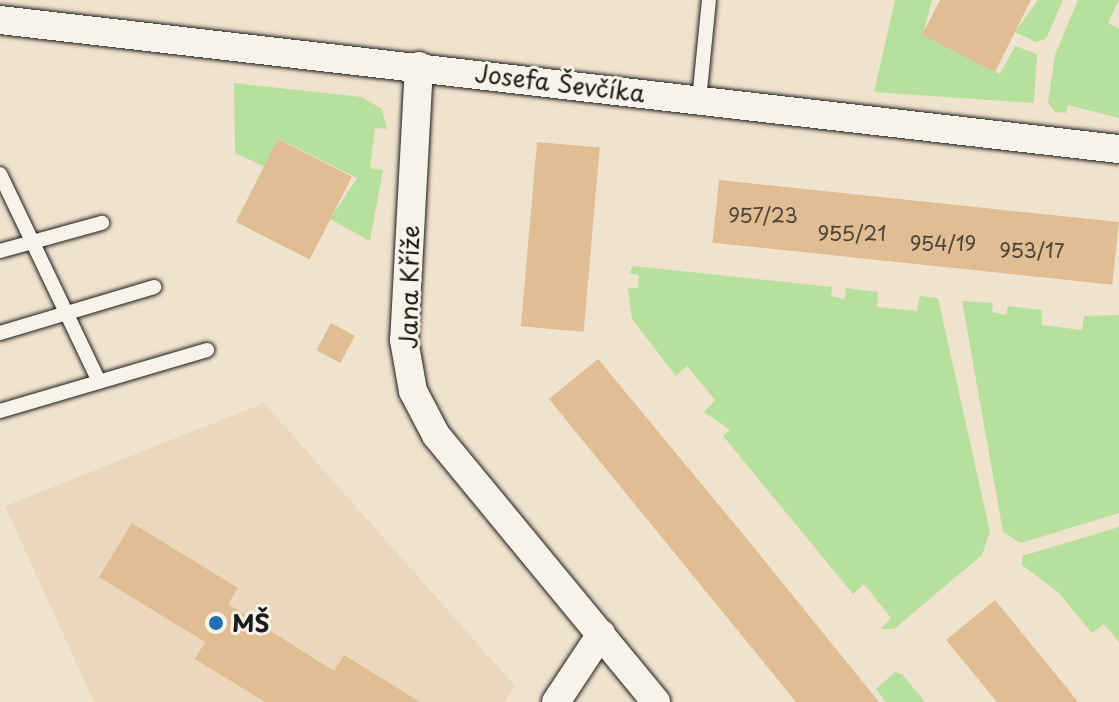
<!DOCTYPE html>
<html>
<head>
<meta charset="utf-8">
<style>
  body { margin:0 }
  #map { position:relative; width:1119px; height:702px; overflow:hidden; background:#f0e3ce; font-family:"Playpen Sans",sans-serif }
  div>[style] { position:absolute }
  .built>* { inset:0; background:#ebd8bc }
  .green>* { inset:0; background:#b7e09c }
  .building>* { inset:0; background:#e0bd92; transform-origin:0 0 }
  .roads { filter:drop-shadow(0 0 2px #1c1c1c) drop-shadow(0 0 2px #1c1c1c) }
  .lane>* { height:14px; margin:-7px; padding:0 7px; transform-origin:7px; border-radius:7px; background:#f7f3e8 }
  .street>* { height:28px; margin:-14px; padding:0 14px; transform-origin:14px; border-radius:14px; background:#f7f3e8 }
  .dots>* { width:22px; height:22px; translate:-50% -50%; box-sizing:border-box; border:4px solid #f7f3e8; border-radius:50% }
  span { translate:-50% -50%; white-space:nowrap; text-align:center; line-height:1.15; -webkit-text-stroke:6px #f7f3e8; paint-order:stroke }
  .number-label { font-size:20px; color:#4d443a }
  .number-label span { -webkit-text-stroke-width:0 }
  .street-label { font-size:24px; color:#1c1c1c }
  .poi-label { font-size:24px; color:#1c1c1c; font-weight:700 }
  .left { translate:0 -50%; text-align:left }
</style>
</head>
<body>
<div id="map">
  <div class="built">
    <div style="clip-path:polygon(264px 403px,515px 686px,505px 702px,94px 702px,5px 506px)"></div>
  </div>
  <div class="green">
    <div style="clip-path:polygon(895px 0,932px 0,923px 35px,1000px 74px,1015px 46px,1037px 54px,1034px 103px,874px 92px)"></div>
    <div style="clip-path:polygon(1038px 0,1063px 0,1046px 39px,1036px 42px,1015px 32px)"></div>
    <div style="clip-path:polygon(1078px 0,1119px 0,1108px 23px,1119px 29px,1119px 118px,1068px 105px,1066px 113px,1055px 112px,1048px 103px,1055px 55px)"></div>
    <div style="clip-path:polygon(234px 83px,362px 97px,382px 109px,387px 129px,375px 128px,370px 168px,383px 170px,370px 241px,330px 219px,357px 178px,279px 139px,265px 167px,235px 153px)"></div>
    <div style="clip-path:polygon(633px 266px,832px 287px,831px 296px,845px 299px,846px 288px,878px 292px,877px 307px,917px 311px,920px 296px,938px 298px,990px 532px,982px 555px,894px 629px,881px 629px,891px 618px,864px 584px,853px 594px,723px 436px,730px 430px,704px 412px,715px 400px,687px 366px,676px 376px,632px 319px,628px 288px,638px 288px,639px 275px,629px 273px)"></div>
    <div style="clip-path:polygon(962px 301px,993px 303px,992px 312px,1006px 315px,1008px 306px,1042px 310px,1042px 325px,1082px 330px,1084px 316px,1119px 315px,1119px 513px,1021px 543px,1003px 532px)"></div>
    <div style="clip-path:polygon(1119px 527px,1119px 642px,1104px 624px,1092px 633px,1059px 593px,1022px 565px,1022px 556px)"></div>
    <div style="clip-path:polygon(895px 672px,902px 674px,925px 702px,886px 702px,876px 689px)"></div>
  </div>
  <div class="building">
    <div style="clip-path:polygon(940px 0,1031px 0,995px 72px,922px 35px)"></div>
    <div style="left:278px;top:139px;width:83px;height:93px;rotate:27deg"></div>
    <div style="left:537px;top:142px;width:63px;height:185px;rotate:5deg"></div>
    <div style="left:719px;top:180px;width:402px;height:63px;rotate:6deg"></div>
    <div style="left:331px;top:323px;width:27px;height:31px;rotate:28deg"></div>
    <div style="clip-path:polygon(598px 359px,747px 539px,879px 702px,796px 702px,549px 399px)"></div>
    <div style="clip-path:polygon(132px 523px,238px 588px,228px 604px,334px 671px,344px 655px,420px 702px,265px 702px,195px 659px,205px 642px,99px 577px)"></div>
    <div style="clip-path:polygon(995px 600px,1054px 672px,1078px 702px,997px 702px,946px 640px)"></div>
  </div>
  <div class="roads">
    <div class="lane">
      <div style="left:699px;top:100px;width:100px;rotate:-84.3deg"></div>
      <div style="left:0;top:174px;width:230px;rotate:64.5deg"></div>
      <div style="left:0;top:251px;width:106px;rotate:-15.4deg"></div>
      <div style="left:0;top:333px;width:161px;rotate:-16.6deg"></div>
      <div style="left:0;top:411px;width:216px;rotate:-16.4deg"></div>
    </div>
    <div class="street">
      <div style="left:0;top:20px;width:1126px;rotate:6.58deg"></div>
      <div style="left:419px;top:66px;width:274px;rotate:93.1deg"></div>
      <div style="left:404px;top:340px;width:52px;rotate:80deg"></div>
      <div style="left:413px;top:391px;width:50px;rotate:62.4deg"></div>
      <div style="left:436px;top:435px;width:346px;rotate:50.5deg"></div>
      <div style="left:556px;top:702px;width:82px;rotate:-56.5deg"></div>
    </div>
  </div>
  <div class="dots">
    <div style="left:216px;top:623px;background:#1f6fb2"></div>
  </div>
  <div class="number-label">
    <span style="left:763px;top:215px">957/23</span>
    <span style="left:852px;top:233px">955/21</span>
    <span style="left:943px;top:243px">954/19</span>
    <span style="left:1032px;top:250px">953/17</span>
  </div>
  <div class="street-label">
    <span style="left:560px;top:83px;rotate:7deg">Josefa Ševčíka</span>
    <span style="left:409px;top:287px;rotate:-89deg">Jana Kříže</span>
  </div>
  <div class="poi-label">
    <span class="left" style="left:232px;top:623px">MŠ</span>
  </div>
</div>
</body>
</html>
